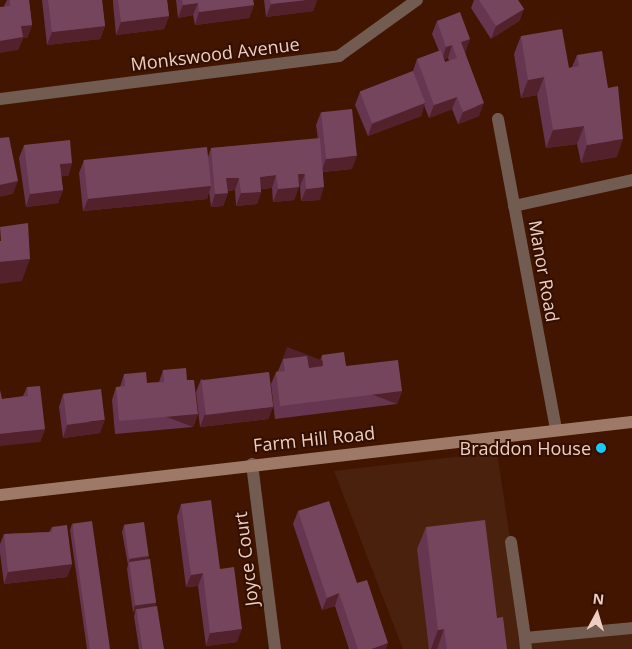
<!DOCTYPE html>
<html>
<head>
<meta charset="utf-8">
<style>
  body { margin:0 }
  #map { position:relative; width:632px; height:649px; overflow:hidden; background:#421500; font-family:"Open Sans",sans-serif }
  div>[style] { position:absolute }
  .built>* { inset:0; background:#4a210d }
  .lane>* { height:12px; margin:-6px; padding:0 6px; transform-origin:6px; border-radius:6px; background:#725b50 }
  .street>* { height:12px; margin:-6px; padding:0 6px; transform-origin:6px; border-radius:6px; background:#725b50 }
  .secondary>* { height:12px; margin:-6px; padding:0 6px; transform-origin:6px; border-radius:6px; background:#9e7968 }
  .wall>* { inset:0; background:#663550 }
  .shaded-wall>* { inset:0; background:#52212b; transform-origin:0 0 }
  .building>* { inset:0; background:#75455d; transform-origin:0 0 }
  .dots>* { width:14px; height:14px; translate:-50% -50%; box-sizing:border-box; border:2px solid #320f01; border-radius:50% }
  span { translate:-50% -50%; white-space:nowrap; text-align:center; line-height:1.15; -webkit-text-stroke:4px #320f01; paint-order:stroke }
  .street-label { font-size:18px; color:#edcec1 }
  .poi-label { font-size:18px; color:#edcec1 }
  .right { translate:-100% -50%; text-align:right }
  .north { position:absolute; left:572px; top:589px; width:50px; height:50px; -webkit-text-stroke:4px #320f01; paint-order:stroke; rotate:6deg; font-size:14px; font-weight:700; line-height:20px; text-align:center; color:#edcec1 }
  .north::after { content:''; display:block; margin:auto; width:18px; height:22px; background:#edcec1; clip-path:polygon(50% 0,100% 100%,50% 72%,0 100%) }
</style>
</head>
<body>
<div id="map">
  <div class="built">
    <div style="clip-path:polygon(497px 452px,525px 638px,632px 628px,632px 649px,403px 649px,334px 471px)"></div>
  </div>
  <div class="lane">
    <div style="left:514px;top:206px;width:121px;rotate:-12.4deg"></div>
    <div style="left:525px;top:638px;width:11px;rotate:85deg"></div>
  </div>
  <div class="street">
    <div style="left:0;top:99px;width:342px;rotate:-7.2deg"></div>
    <div style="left:339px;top:56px;width:96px;rotate:-35.7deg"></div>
    <div style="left:498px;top:119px;width:316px;rotate:79.4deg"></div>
    <div style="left:252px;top:464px;width:186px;rotate:82.9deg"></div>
    <div style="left:511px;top:542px;width:97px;rotate:81.7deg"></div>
    <div style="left:525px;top:638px;width:107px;rotate:-5.3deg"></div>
  </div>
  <div class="secondary">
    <div style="left:0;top:495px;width:636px;rotate:-6.59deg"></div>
  </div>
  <div class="wall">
    <div style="clip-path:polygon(7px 0,29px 0,32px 25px,27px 38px,23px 38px,18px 50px,4px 6px)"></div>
    <div style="clip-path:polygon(42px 0,102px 0,105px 26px,100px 39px,47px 45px)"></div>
    <div style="clip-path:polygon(113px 0,167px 0,169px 16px,164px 29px,116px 35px,113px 3px)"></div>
    <div style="clip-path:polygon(176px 0,253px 0,254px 5px,249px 18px,195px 25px,193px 15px,178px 18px)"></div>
    <div style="clip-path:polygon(264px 0,317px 0,313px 11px,266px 17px)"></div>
    <div style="clip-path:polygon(474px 0,518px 0,524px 9px,519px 21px,491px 39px,471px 8px)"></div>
    <div style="clip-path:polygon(evenodd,437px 21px,470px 39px,465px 52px,479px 116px,458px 124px,452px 109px,429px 118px,424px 105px,421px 116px,368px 136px,355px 105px,360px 92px,413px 71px,417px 59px,439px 51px,432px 34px,437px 21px,448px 58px,449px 61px,445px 62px,444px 59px,448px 58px)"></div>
    <div style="clip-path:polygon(521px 36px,569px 68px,572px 67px,577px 55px,617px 157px,581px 163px,577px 144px,546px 148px,537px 95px,521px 98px,514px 54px)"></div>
    <div style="clip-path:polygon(321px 112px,352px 169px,323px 172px,320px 200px,301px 201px,300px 186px,299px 186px,294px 200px,273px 202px,272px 188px,261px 189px,261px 192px,257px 204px,236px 206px,235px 190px,227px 191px,228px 193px,223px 206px,211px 207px,209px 191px,207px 199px,83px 211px,79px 173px,84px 160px,208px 157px,211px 148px,318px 139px,316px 125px)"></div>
    <div style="clip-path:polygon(24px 145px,72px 163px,68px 176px,61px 176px,63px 190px,58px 203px,26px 207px,19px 158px)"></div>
    <div style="clip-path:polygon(322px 355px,402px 391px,397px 404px,275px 419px,271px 384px,276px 372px,278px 371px,283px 359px,309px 368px,318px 367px)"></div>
    <div style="clip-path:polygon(163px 370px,187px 380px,198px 414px,193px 427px,115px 434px,112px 400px,116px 387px,120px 387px,124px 374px,147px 383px,159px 382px)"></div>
    <div style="clip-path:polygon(201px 379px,273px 407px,268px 419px,200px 427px,196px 392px)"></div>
    <div style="clip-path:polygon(27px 387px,45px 429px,40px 442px,2px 399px,23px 396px)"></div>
    <div style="clip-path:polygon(63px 394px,100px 433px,63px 438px,59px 407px)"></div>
    <div style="clip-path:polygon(181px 504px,220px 569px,237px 642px,206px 646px,198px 586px,186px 587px,177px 517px)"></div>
    <div style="clip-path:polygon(298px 511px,357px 583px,386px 649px,349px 649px,335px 606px,322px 610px,293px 524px)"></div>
    <div style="clip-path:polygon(72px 524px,110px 649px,87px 649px,70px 530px)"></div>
    <div style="clip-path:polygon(124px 525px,149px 556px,148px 559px,156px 603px,155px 606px,164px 649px,139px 649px,134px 616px,135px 612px,133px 612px,127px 569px,128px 565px,122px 532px)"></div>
    <div style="clip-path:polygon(52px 527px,72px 564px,67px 577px,4px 584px,0 553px,0 544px,4px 534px,49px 532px)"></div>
    <div style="clip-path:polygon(426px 527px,497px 618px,507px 649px,429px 649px,417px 549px)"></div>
  </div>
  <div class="shaded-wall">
    <div style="clip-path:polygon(306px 0,317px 0,313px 11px,266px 17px,271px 4px)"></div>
    <div style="clip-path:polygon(198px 3px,193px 15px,178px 18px,183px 5px)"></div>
    <div style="clip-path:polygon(254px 5px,249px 18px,195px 25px,199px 12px)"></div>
    <div style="clip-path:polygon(524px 9px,519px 21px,491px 39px,496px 26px)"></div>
    <div style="clip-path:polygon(169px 16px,164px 29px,116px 35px,121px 22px)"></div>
    <div style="clip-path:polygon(32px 25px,27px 38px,23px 38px,18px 50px,0 53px,0 41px,21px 26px)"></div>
    <div style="clip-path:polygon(105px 26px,100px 39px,47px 45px,52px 32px)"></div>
    <div style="clip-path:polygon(470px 39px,466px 51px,457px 54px,461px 42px)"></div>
    <div style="clip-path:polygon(452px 45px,448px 58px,442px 60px,446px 47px)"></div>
    <div style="clip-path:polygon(544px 77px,537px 95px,521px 98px,528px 80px)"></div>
    <div style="clip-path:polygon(457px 97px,452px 109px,429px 118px,434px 105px)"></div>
    <div style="clip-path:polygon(425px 103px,421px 116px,368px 136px,372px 124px)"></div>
    <div style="clip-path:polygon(484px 103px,479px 116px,458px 124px,463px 112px)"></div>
    <div style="clip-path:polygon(584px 126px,577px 144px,546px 148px,553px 130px)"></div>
    <div style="clip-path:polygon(623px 139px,617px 157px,581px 163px,587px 145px)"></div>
    <div style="clip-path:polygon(357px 156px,352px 169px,321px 172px,326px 159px)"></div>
    <div style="clip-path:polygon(72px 163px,68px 176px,55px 177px,60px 164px)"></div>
    <div style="clip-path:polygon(298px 174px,305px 174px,300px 186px,293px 187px)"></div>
    <div style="clip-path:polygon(276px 175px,272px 188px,255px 189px,260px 177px)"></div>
    <div style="clip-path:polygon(226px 178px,239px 178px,235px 190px,222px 191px)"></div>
    <div style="clip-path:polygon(18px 181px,13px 194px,0 197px,0 185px)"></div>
    <div style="clip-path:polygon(211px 186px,207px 199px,83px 211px,88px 199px)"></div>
    <div style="clip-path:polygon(299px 187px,294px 200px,273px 202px,278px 189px)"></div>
    <div style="clip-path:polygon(324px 187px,320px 200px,301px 201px,306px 189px)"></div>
    <div style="clip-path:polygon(63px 190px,58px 203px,26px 207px,30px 194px)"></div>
    <div style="clip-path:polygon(261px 192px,257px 204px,236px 206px,241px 193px)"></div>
    <div style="clip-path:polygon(228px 193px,223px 206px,211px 207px,215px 194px)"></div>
    <div style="clip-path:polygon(30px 259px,22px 281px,0 284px,0 262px)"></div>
    <div style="left:402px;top:391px;width:14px;height:123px;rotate:111deg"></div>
    <div style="clip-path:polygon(273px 407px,268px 419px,200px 427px,205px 414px)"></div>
    <div style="left:198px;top:414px;width:14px;height:79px;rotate:111deg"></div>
    <div style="clip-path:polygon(105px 420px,100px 433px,63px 438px,67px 425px)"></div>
    <div style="clip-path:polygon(45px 429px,40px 442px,0 446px,0 434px)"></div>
    <div style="clip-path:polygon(149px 556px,147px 562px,129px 562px,127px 566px,130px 559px)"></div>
    <div style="clip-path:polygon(72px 564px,67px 577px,4px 584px,8px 572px)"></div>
    <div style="clip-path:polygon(203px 573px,198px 586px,186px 587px,191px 575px)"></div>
    <div style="clip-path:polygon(339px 593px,335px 606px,322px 610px,327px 598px)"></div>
    <div style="clip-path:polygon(156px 603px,154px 609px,136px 609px,135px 612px,133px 612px,135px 605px)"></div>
    <div style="clip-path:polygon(242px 629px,237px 642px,206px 646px,210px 633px)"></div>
    <div style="clip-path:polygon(444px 629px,437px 649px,431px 649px,438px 630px)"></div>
    <div style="clip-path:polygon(388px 643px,386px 649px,371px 649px)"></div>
  </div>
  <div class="building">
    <div style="clip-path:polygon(10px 0,29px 0,32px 25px,21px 26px,23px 37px,0 41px,0 7px,10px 6px)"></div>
    <div style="clip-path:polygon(48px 0,102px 0,105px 26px,52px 32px)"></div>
    <div style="clip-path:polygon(118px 0,167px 0,169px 16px,121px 22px)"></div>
    <div style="clip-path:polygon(182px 0,253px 0,254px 5px,199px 12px,198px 3px,183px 5px)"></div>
    <div style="clip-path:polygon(270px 0,306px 0,271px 4px)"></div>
    <div style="clip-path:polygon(479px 0,518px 0,524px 9px,496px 26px)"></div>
    <div style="clip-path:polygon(460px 12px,470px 39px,461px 42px,484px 103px,463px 112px,457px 97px,434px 105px,417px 59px,441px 50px,445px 62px,457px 58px,452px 45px,446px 47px,437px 21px)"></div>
    <div style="clip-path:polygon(562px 29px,569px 68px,579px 66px,577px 55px,602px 51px,608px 88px,618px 86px,623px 139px,587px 145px,584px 126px,553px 130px,544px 77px,528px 80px,521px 36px)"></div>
    <div style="left:413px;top:71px;width:34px;height:57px;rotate:69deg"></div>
    <div style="left:352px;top:109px;width:47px;height:31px;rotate:84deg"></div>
    <div style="clip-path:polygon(9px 137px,18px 181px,0 185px,0 138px)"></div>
    <div style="clip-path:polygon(320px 138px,324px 187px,306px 189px,305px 174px,298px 174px,299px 187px,278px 189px,276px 175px,260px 177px,261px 192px,241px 193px,239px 178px,226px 178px,228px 193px,215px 194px,211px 148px)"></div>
    <div style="clip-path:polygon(70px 140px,72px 163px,60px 164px,63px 190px,30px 194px,24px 145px)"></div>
    <div style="left:207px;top:147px;width:39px;height:124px;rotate:84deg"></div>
    <div style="clip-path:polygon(28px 223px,30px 259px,0 262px,0 241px,1px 241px,0 227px)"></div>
    <div style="clip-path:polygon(344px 352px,346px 366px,398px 360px,402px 391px,280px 406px,276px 372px,285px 371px,283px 359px,307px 356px,309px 368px,323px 366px,322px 355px)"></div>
    <div style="clip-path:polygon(186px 368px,187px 380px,194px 380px,198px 414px,119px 421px,116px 387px,125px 386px,124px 374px,146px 372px,147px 383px,164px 382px,163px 370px)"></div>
    <div style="left:269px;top:372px;width:35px;height:68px;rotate:83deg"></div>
    <div style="clip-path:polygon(40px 386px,45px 429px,0 434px,0 390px,2px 399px,28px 396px,27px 387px)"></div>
    <div style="left:101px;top:389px;width:31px;height:38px;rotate:83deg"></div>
    <div style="clip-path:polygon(211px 500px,220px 569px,234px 567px,242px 629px,210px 633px,203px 573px,191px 575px,181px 504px)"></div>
    <div style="clip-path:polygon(329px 501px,357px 583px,367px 580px,388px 643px,371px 649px,358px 649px,339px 593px,327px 598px,298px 511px)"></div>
    <div style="clip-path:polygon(485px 520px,497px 618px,503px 617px,507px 649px,447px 649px,444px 629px,438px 630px,426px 527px)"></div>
    <div style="left:92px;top:521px;width:129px;height:20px;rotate:82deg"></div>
    <div style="left:144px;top:522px;width:34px;height:20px;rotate:82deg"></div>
    <div style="clip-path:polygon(67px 525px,72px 564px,8px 572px,4px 534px,52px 532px,52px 527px)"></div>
    <div style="left:150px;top:559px;width:44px;height:21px;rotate:82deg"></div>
    <div style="left:157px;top:606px;width:44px;height:21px;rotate:81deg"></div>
  </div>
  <div class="dots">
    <div style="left:601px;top:448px;background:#1acafc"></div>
  </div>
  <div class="street-label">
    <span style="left:215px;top:54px;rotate:-7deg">Monkswood Avenue</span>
    <span style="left:544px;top:271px;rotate:80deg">Manor Road</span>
    <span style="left:314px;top:439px;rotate:-6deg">Farm Hill Road</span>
    <span style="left:246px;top:559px;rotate:-97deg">Joyce Court</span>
  </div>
  <div class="poi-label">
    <span class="right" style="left:591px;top:448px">Braddon House</span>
  </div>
  <div class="north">N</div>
</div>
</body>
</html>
